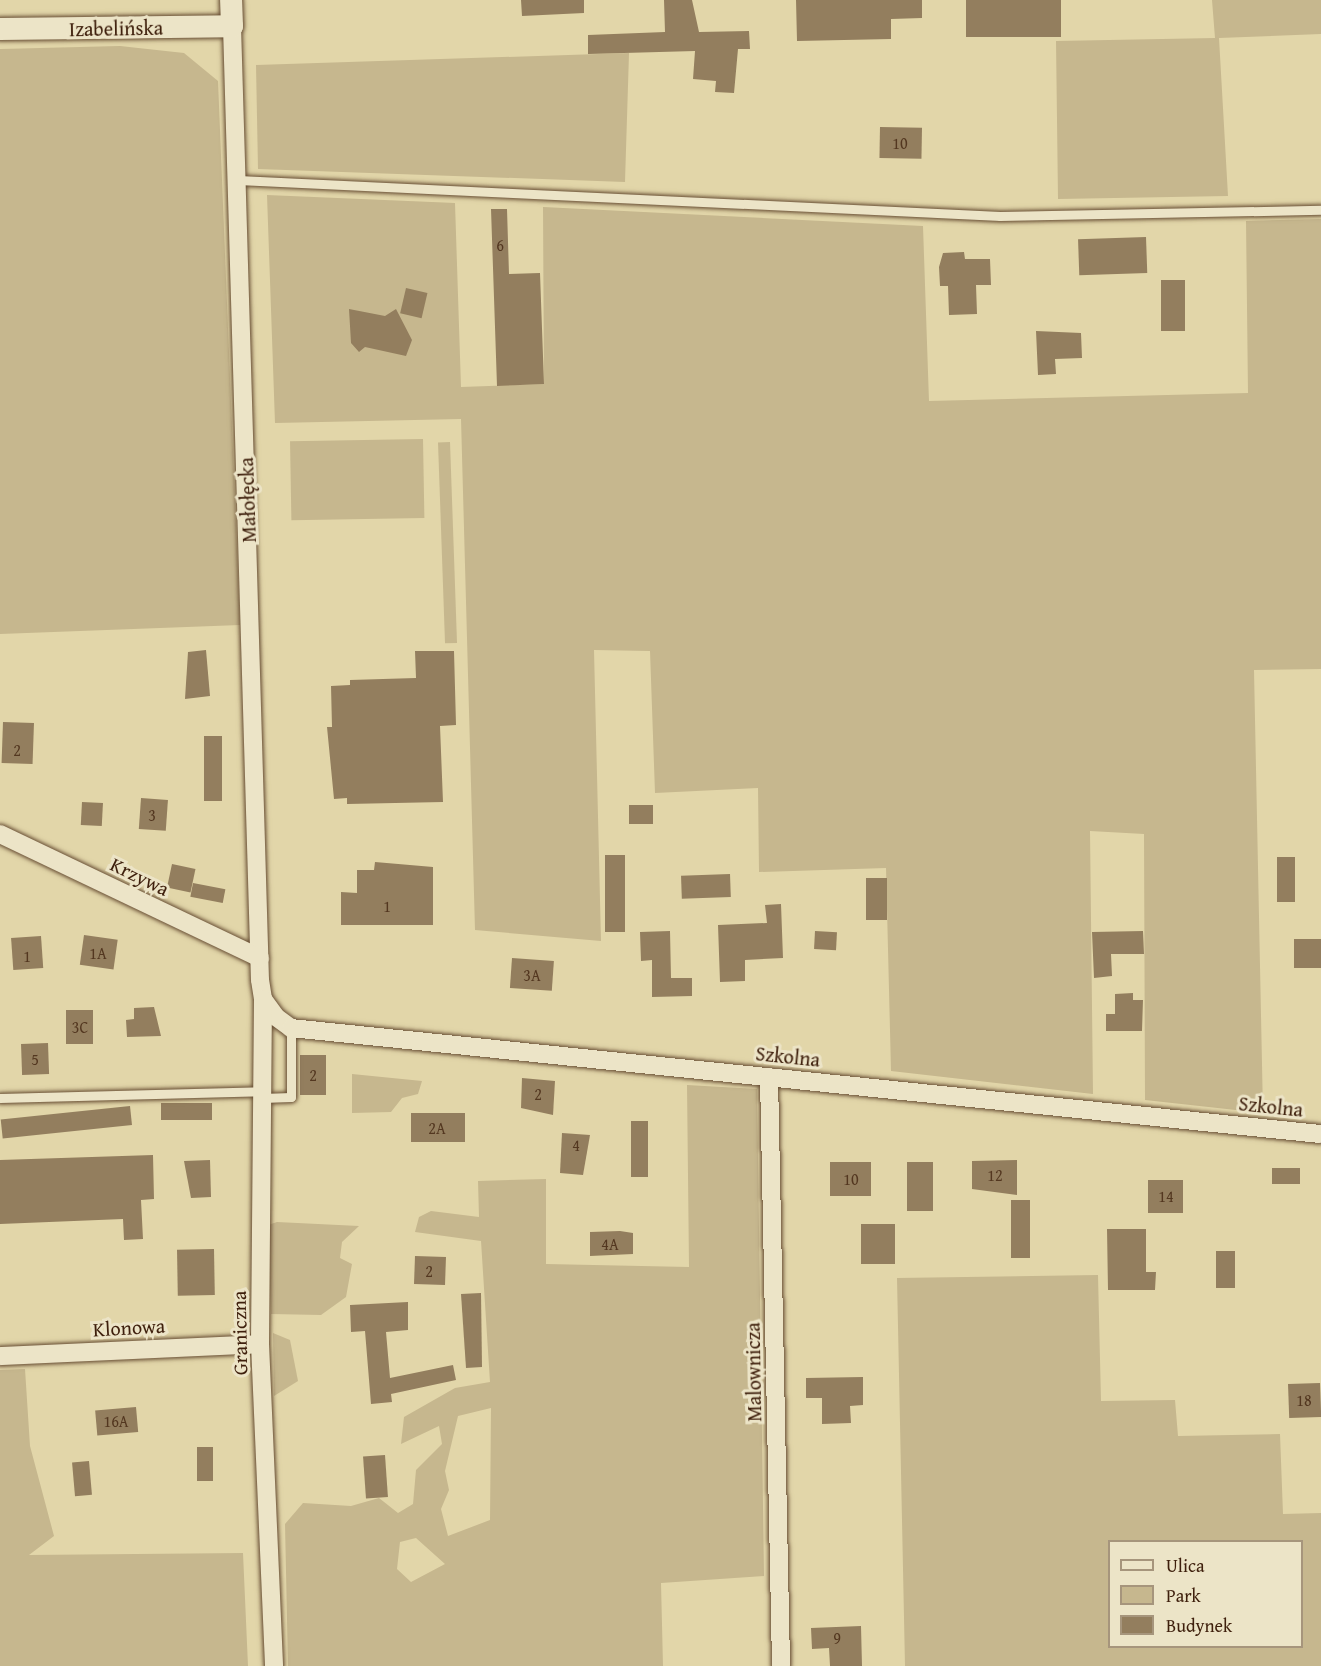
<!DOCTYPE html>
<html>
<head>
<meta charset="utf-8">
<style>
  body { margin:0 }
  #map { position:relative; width:1321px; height:1666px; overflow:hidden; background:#e2d6a9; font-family:"Gentium Book Plus",serif }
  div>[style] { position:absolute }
  .green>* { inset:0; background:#c6b78e; transform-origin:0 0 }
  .building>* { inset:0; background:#937e5e; transform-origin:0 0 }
  .roads { filter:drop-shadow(0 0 2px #674d33) drop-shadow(0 0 2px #674d33) }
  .service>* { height:9px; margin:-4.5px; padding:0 4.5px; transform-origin:4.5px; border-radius:4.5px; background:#ece4c7 }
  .minor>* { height:18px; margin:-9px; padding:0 9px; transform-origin:9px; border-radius:9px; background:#ece4c7 }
  .tertiary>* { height:22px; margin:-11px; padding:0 11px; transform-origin:11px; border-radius:11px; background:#ece4c7 }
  span { translate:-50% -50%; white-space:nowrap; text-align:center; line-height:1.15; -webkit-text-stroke:6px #ece4c7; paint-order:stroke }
  .number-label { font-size:16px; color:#533720 }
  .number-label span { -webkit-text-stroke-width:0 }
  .street-label { font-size:20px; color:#3e1f0c }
  .legend { position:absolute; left:1108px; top:1540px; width:195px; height:108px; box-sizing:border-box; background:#ece4c7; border:2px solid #a6957c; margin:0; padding:8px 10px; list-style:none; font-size:18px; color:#3e1f0c }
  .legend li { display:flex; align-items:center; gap:12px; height:30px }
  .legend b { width:30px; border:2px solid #a6957c }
</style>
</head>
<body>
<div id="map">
  <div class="green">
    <div style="clip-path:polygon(1212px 0,1321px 0,1321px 34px,1219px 38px,1228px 196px,1058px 199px,1056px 41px,1215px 38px)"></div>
    <div style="clip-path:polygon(120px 46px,184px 53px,218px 81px,240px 625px,0 634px,0 49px)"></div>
    <div style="clip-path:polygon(629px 53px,625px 182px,258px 169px,256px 65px)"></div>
    <div style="clip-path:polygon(267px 195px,455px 203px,461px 387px,544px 384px,543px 207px,923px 226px,929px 401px,1248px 393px,1246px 221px,1321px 219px,1321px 669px,1254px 670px,1263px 1113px,1145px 1100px,1144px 834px,1090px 831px,1093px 1094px,891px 1071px,886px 868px,759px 872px,758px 788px,655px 793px,650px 651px,594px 650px,601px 941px,475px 930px,461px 419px,275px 423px)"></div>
    <div style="left:423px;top:439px;width:79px;height:133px;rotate:89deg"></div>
    <div style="left:450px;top:442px;width:201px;height:12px;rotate:88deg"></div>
    <div style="clip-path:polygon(352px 1074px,422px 1081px,418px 1094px,402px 1098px,391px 1112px,352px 1113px)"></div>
    <div style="clip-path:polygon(evenodd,687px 1085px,757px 1089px,764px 1576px,661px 1583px,663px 1666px,288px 1666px,285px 1524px,303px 1503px,351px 1506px,379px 1498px,398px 1513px,413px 1504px,416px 1470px,442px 1444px,439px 1426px,401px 1444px,404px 1417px,455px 1388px,490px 1382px,481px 1241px,415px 1232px,419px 1217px,431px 1211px,479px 1217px,478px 1181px,546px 1179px,546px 1264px,689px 1267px,687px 1085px,491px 1408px,490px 1520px,448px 1536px,441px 1509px,449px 1490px,445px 1471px,458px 1416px,491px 1408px,687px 1085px,416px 1538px,445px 1564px,411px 1582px,397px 1569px,400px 1542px,416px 1538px)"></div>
    <div style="clip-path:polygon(277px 1222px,359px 1226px,342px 1242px,340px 1258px,352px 1264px,346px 1297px,321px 1315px,271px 1314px,268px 1225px)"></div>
    <div style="clip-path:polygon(evenodd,1098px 1275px,1101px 1401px,1175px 1400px,1178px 1436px,1280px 1434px,1283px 1514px,1321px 1513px,1321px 1666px,905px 1666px,897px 1278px,1098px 1275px,1110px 1542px,1302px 1542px,1302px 1646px,1110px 1646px,1110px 1542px)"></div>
    <div style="clip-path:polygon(273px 1333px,290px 1340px,298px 1381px,274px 1396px)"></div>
    <div style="clip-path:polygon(25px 1369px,30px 1446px,54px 1536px,29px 1555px,243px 1553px,248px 1666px,0 1666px,0 1370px)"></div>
  </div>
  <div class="building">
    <div style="clip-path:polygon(521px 0,584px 0,584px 13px,522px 16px)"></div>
    <div style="clip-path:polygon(664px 0,692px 0,699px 32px,749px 31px,750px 49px,738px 49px,734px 93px,715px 92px,716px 81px,693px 79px,695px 51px,588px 54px,588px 35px,665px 32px)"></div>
    <div style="clip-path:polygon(796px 0,922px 0,922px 18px,891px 19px,891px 39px,797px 41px)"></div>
    <div style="left:966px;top:0;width:95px;height:37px"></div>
    <div style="left:880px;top:127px;width:42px;height:31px;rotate:1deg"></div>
    <div style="clip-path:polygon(491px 209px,507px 209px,509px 274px,540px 273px,544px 384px,497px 386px)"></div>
    <div style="left:1146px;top:237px;width:36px;height:68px;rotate:88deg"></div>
    <div style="clip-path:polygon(964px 252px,965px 259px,990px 259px,991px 285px,976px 285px,977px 314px,949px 315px,948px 286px,940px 286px,939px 267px,943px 253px)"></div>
    <div style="left:1161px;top:280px;width:24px;height:51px"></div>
    <div style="left:406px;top:288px;width:22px;height:26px;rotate:13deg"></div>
    <div style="clip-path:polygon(349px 309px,385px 316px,396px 309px,412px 340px,406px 356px,365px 347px,359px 352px,351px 343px)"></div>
    <div style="clip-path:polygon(1036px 331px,1081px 333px,1082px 358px,1055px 359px,1056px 374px,1038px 375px)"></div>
    <div style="clip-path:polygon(206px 650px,210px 696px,185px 699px,188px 652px)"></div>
    <div style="clip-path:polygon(415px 651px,454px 651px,456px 725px,440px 726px,443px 802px,347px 804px,347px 798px,334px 799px,327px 727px,332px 727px,331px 686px,350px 685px,350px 680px,416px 678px)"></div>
    <div style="left:3px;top:722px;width:31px;height:41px;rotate:2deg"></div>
    <div style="left:204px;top:736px;width:18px;height:65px"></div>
    <div style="left:141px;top:798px;width:27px;height:31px;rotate:4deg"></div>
    <div style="left:82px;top:802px;width:21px;height:23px;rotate:3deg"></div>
    <div style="left:653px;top:805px;width:19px;height:24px;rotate:90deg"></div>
    <div style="left:605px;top:855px;width:20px;height:77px"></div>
    <div style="left:1277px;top:857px;width:18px;height:45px"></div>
    <div style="clip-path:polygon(375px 862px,433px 867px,433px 925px,341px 925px,341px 892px,357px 893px,357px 870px,374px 870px)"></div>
    <div style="left:172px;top:864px;width:24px;height:24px;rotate:12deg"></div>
    <div style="left:730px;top:874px;width:23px;height:49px;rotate:88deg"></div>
    <div style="left:887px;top:878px;width:42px;height:21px;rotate:90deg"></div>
    <div style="left:193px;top:883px;width:33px;height:14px;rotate:11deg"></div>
    <div style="clip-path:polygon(781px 904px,783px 958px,745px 960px,745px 981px,720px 982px,718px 925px,767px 923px,765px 905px)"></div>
    <div style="clip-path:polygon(670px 931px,671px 978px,692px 978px,692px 996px,652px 997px,652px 960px,641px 961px,640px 932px)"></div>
    <div style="left:815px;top:931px;width:22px;height:18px;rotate:3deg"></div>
    <div style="clip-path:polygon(1143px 931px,1144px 954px,1111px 954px,1112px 976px,1094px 978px,1092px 932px)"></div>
    <div style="left:84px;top:935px;width:34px;height:30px;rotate:8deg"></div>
    <div style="left:41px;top:936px;width:32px;height:30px;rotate:86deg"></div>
    <div style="left:1294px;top:939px;width:27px;height:29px"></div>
    <div style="left:512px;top:958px;width:42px;height:30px;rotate:4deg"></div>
    <div style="clip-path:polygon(1133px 993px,1133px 1000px,1143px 1000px,1142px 1031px,1106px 1031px,1106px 1014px,1115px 1014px,1115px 994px)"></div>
    <div style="clip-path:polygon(154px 1007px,161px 1036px,127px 1037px,126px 1020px,134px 1019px,134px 1008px)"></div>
    <div style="left:66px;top:1010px;width:27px;height:34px"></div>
    <div style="left:48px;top:1043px;width:31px;height:27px;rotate:88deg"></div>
    <div style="left:300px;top:1055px;width:26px;height:40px"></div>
    <div style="clip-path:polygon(522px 1078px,555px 1081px,553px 1115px,521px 1108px)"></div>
    <div style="left:212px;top:1103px;width:17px;height:51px;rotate:90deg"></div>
    <div style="left:130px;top:1106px;width:19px;height:130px;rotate:84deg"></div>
    <div style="left:411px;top:1113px;width:54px;height:29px"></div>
    <div style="left:631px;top:1121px;width:17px;height:56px"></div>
    <div style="clip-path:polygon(562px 1133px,590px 1135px,583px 1175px,560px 1173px)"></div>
    <div style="clip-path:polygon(153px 1155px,154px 1199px,141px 1200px,143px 1239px,124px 1240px,123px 1219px,0 1224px,0 1160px)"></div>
    <div style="clip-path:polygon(210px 1160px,211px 1197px,191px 1198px,184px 1161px)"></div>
    <div style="clip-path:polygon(1017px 1160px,1017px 1195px,972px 1189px,972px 1161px)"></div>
    <div style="left:871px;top:1162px;width:34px;height:41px;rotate:90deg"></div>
    <div style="left:907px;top:1162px;width:26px;height:49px"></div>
    <div style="left:1300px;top:1168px;width:16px;height:28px;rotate:90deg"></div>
    <div style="left:1148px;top:1180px;width:35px;height:33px"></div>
    <div style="left:1011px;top:1200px;width:19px;height:58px"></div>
    <div style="left:895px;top:1224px;width:40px;height:34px;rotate:90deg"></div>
    <div style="clip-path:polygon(1107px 1229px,1146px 1229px,1146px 1272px,1156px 1272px,1155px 1290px,1108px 1290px)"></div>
    <div style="clip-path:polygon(620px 1231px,633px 1233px,633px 1254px,590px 1256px,590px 1232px)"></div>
    <div style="left:214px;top:1249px;width:46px;height:37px;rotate:89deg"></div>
    <div style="left:1216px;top:1251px;width:19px;height:37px"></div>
    <div style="left:415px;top:1256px;width:31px;height:28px;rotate:2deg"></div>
    <div style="clip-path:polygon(481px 1293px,482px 1367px,466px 1368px,461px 1294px)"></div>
    <div style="clip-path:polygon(408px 1302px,408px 1330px,386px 1332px,390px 1378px,453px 1365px,456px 1380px,391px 1394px,392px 1402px,371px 1404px,365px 1331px,351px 1332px,350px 1305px)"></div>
    <div style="clip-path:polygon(863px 1377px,863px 1405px,850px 1406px,851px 1423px,822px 1424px,822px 1398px,806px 1398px,806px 1378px)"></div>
    <div style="left:1320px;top:1383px;width:34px;height:32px;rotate:88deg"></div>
    <div style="left:136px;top:1407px;width:25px;height:41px;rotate:85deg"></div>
    <div style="left:197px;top:1447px;width:16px;height:34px"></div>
    <div style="left:385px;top:1455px;width:42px;height:22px;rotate:86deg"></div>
    <div style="left:89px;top:1461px;width:34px;height:17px;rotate:85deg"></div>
    <div style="clip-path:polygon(861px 1626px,862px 1666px,830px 1666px,829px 1648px,812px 1649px,811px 1628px)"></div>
  </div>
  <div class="roads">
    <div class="service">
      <div style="left:238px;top:180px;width:763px;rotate:2.7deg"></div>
      <div style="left:1000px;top:216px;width:321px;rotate:-1.1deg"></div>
      <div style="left:0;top:1098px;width:262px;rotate:-1.5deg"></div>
      <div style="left:262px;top:1098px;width:29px;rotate:-2deg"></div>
      <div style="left:291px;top:1097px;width:69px;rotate:-90deg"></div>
    </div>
    <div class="minor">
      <div style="left:232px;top:26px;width:954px;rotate:88.32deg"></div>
      <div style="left:260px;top:980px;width:19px;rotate:81deg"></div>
      <div style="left:263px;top:999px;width:22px;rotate:54deg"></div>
      <div style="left:276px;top:1017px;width:19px;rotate:36deg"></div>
      <div style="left:291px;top:1028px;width:1035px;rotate:5.88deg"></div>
      <div style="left:0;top:834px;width:288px;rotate:25.5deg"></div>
      <div style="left:263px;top:999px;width:345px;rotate:90.5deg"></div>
      <div style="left:260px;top:1344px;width:322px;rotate:87.5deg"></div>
      <div style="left:769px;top:1077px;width:589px;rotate:88.83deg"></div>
      <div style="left:0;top:1356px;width:260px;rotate:-2.6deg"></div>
    </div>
    <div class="tertiary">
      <div style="left:0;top:29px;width:232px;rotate:-0.7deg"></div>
      <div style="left:232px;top:26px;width:26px;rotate:-92deg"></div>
    </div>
  </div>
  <div class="number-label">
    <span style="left:900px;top:143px">10</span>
    <span style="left:500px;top:245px">6</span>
    <span style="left:17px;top:750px">2</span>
    <span style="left:152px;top:815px">3</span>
    <span style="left:387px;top:906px">1</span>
    <span style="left:98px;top:953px">1A</span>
    <span style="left:27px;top:956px">1</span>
    <span style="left:532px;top:975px">3A</span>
    <span style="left:80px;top:1027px">3C</span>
    <span style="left:35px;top:1059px">5</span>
    <span style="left:313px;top:1075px">2</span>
    <span style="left:538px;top:1094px">2</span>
    <span style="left:437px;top:1128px">2A</span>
    <span style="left:576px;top:1145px">4</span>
    <span style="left:995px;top:1175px">12</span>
    <span style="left:851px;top:1179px">10</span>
    <span style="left:1166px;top:1196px">14</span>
    <span style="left:610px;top:1244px">4A</span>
    <span style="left:429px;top:1271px">2</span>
    <span style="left:1304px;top:1400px">18</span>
    <span style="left:116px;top:1421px">16A</span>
    <span style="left:837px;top:1638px">9</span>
  </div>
  <div class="street-label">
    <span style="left:116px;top:28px;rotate:-1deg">Izabelińska</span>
    <span style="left:247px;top:500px;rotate:-92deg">Małołęcka</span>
    <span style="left:140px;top:876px;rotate:26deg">Krzywa</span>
    <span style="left:788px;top:1056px;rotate:6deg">Szkolna</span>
    <span style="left:1271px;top:1106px;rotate:6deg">Szkolna</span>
    <span style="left:129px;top:1327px;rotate:-3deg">Klonowa</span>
    <span style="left:239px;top:1333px;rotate:-91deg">Graniczna</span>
    <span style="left:753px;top:1372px;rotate:-91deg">Malownicza</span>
  </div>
  <ul class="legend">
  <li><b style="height:8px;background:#ece4c7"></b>Ulica</li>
  <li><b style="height:16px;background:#c6b78e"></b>Park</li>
  <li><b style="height:16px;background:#937e5e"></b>Budynek</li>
  </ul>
</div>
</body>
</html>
